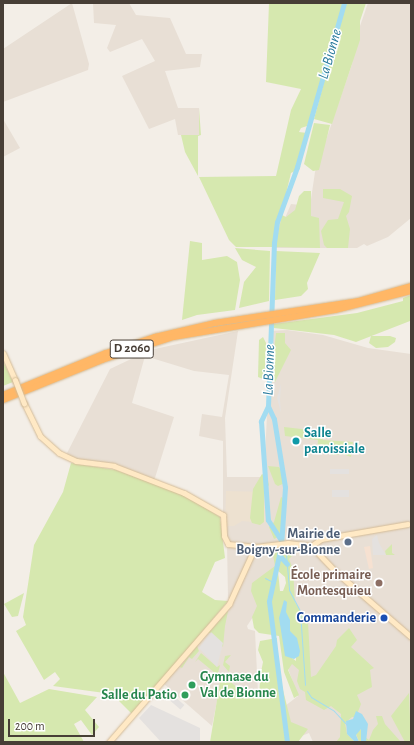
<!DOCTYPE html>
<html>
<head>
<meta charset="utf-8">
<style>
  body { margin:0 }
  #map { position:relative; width:414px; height:745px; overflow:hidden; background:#f3eee7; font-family:"Alegreya Sans",sans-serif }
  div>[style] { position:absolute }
  .residential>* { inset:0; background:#e8dfd5 }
  .commercial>* { inset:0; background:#f6e1d1 }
  .education>* { inset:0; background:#ede1d0 }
  .green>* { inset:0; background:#d6e8af }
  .parking>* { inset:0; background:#e4e1df; transform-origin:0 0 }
  .water>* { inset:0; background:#a2dcf1 }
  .stream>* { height:1px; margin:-0.5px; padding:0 0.5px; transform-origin:0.5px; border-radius:0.5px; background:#a2dcf1 }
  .river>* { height:5px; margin:-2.5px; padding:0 2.5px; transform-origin:2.5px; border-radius:2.5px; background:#a2dcf1 }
  .roads { filter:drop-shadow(0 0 1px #d4bb96) drop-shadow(0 0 1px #d4bb96) }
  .secondary>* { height:5px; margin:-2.5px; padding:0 2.5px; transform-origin:2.5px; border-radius:2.5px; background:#ffe9c5 }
  .highway>* { height:6px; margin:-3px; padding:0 3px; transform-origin:3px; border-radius:3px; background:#ffb766 }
  .bridges { filter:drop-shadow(0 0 1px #d4bb96) drop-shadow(0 0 1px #d4bb96) }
  .secondary-bridge>* { height:5px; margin:-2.5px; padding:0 2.5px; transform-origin:2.5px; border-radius:2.5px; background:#ffe9c5 }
  .dots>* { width:11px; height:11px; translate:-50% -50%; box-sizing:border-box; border:2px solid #fff; border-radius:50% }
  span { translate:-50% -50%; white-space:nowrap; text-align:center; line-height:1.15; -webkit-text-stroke:3px #fff; paint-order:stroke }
  .shield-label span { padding:1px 3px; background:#fff; border:1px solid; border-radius:3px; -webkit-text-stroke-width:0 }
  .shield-label { font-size:13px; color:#473e36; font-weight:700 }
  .culture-label { font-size:14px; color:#0d838f; font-weight:700 }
  .left { translate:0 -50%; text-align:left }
  .service-label { font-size:14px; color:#4e5e75; font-weight:700 }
  .right { translate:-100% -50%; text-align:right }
  .education-label { font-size:14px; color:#785e54; font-weight:700 }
  .transit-label { font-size:14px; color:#164399; font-weight:700 }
  .leisure-label { font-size:14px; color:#27864d; font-weight:700 }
  .water-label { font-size:15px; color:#297a9c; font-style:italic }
  .frame { position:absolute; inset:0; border:4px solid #473e36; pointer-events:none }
  .scale { position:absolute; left:8px; top:719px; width:87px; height:18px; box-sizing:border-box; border:2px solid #473e36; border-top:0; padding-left:5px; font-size:12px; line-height:14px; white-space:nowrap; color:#473e36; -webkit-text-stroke:3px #fff; paint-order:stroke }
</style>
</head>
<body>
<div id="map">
  <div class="residential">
    <div style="clip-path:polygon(72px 3px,89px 64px,88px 70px,3px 102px,3px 49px)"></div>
    <div style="clip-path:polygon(93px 3px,129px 3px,136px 15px,170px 18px,186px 54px,202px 54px,200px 67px,165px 71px,178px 108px,199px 108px,199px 135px,178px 135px,175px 119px,149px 129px,122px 76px,155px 61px,142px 39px,110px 52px,107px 48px,116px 25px,94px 23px)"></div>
    <div style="clip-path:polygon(368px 3px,411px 3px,411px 218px,388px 237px,367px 246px,364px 244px,357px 248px,274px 248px,281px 217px,285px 218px,291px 204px,310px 206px,315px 172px,352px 64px,360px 26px)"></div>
    <div style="clip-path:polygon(3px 119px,20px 148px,3px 157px)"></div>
    <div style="clip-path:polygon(287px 330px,323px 335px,368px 348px,411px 354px,411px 742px,313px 742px,309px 733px,289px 741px,285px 706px,298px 696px,286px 663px,304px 660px,289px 563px,275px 571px,257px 611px,247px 626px,248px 629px,255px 631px,259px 715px,217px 701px,212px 726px,164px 684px,232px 601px,228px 598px,227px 543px,223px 515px,223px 441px,199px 436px,202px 414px,222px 417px,229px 375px,194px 371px,145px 356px,132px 403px,174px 417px,154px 481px,114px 466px,77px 460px,66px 455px,110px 369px,150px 350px,238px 331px,225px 418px,227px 477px,264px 477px,271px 331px)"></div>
  </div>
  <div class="commercial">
    <div style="clip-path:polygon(370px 546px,373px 568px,369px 569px,364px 547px)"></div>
  </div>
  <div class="education">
    <div style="clip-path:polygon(226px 491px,265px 492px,265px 523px,242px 521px,234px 526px,225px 526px)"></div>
  </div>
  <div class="green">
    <div style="clip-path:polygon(269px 3px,366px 3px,360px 21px,360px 40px,332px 124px,314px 119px,335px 42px,334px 39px,331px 39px,323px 83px,307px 126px,301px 128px,299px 132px,307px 133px,295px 171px,291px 173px,273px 247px,236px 247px,229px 240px,199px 177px,276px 176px,291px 110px,301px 89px,266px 82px)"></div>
    <div style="clip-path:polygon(199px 108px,201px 135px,198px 136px,198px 176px,185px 152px,181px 135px,199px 135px)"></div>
    <div style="clip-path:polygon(314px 123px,330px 125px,319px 170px,313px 171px,304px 164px)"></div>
    <div style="clip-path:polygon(323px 189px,340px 189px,352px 196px,349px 212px,346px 216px,350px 229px,348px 248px,327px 248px,324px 245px,321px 231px,328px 220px,338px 219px,344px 202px,323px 198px)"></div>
    <div style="clip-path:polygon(304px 191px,311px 191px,311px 216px,319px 218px,320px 248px,275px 247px,282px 215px,286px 217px,295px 210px,299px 196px)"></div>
    <div style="clip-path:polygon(190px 241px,202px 243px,202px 260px,227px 256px,237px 262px,240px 280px,235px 310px,197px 315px,182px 320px)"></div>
    <div style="clip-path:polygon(235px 248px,270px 251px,269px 301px,239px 308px,244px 282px,256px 267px,242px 260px)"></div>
    <div style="clip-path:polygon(276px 251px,320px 253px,307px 283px,308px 289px,301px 296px,275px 300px)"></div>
    <div style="clip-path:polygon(411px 295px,411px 323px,410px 321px,356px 342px,334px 335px,274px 328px,274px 324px,357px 313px,403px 301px,403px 298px)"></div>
    <div style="clip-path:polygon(276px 333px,285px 333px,285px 343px,291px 350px,275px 382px,271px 381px,271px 376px)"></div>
    <div style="clip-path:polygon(371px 336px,390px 336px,396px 338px,395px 342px,388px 347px,376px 348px,369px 343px)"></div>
    <div style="clip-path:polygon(263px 337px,266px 343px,265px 376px,263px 379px,258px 377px,259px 340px)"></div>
    <div style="clip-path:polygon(3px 361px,13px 382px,3px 386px)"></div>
    <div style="clip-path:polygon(284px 427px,319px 431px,323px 440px,353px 442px,351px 457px,343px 454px,332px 455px,323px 450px,317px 453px,318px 440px,285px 436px)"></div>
    <div style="clip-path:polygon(71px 463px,116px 470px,184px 495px,220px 517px,225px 558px,215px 562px,202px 592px,215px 600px,228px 601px,133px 715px,112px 694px,53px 686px,60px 679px,55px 672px,44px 680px,16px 631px,26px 625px,23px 617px,34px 545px,63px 492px)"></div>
    <div style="clip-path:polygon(268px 466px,279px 467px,286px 478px,285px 483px,278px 486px,275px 484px)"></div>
    <div style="clip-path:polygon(262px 474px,267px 477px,269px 485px,264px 491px,264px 522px,260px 525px,252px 523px,250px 518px,253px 489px)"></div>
    <div style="clip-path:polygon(281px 497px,285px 499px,286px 508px,283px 535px,274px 539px,269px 527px,274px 522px)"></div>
    <div style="clip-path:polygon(392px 544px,392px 553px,395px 555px,386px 555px,385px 551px)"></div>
    <div style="clip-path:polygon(evenodd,283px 547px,287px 553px,293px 555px,289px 559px,293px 569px,295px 602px,308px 622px,311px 677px,316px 675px,336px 646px,337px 640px,349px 628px,357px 640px,351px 647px,374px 668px,370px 670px,372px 687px,357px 695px,361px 704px,356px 717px,352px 717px,345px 723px,347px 734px,355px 742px,336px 742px,340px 737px,341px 714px,331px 706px,324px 710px,306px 700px,305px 692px,300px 689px,297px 681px,299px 670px,292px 664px,288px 670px,299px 695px,294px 698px,284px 672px,279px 636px,259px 633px,254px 628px,252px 617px,257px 606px,251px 591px,252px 583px,275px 566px,273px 555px,260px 548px,283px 547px,278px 571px,285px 577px,286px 583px,283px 591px,280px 591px,278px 571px,283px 547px,291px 637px,296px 658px,296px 661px,288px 655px,291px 637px)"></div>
    <div style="clip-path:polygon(24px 593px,18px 616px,12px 617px,4px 604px)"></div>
    <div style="clip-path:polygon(228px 611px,225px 626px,223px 647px,211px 633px,208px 633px)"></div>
    <div style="clip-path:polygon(277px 638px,278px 670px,291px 722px,308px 729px,298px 742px,210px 742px,221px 676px,224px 676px,242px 692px,259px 698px,260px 681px,257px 675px,261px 672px,263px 662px,258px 650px,260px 641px)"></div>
    <div style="clip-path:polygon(197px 646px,199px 651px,192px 659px,189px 657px,182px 668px,180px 667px)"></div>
    <div style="clip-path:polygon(201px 653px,217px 667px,220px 665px,216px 682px,208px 681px,215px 673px,198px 659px,195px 662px)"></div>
    <div style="clip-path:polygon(231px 655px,225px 662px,230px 666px,229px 672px,223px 665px,225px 656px)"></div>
    <div style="clip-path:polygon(3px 672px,20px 703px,49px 689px,97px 697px,85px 710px,99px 727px,92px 735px,81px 720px,74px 724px,84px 742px,3px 742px)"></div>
    <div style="clip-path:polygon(409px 693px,411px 742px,405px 742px,391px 716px)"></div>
    <div style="clip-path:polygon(376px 716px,382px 716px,385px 724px,401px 742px,359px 742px,355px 731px,362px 729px,364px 736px,369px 740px,373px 730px,378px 724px)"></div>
  </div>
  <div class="parking">
    <div style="clip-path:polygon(281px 384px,280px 400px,281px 413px,277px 398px)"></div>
    <div style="left:330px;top:469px;width:19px;height:5px"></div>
    <div style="left:349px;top:490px;width:7px;height:17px;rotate:90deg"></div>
    <div style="clip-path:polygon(377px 535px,379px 543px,386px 555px,373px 555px,372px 539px)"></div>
    <div style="clip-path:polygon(211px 632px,223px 643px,217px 667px,199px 648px)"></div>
    <div style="left:167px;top:690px;width:23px;height:6px;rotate:41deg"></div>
    <div style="clip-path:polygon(151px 705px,200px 728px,200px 742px,161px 742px,139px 718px)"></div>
  </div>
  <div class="water">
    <div style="clip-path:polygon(284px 600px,287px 602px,286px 612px,290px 620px,290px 631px,297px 638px,300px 651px,299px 656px,294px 659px,285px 656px,279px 618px)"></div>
    <div style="clip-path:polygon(356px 711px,362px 714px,368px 724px,366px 742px,361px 742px,361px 729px,356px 735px,359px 742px,355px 742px,347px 734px,346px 721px,353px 719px)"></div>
  </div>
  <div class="stream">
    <div style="left:281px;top:546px;width:9px;rotate:58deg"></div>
    <div style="left:286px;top:554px;width:36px;rotate:85deg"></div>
    <div style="left:289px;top:590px;width:24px;rotate:62deg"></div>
    <div style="left:300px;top:611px;width:74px;rotate:86.1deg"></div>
    <div style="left:265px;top:578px;width:9px;rotate:27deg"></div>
    <div style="left:307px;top:691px;width:7px;rotate:56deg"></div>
    <div style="left:311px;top:697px;width:27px;rotate:31deg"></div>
    <div style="left:334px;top:711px;width:18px;rotate:47deg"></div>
  </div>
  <div class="river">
    <div style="left:268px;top:406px;width:17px;rotate:115deg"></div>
    <div style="left:261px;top:421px;width:99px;rotate:86deg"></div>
    <div style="left:268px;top:520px;width:24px;rotate:57deg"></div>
    <div style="left:279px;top:555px;width:12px;rotate:48deg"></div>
    <div style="left:287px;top:742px;width:142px;rotate:-97.3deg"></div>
    <div style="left:269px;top:601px;width:56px;rotate:-77.7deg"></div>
    <div style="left:281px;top:546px;width:59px;rotate:-86.1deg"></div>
    <div style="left:285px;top:487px;width:69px;rotate:-99.2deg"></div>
    <div style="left:274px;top:419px;width:14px;rotate:-115deg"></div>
    <div style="left:268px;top:406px;width:163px;rotate:-87.9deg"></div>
    <div style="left:274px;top:243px;width:21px;rotate:-82deg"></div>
    <div style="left:277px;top:222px;width:59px;rotate:-70deg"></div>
    <div style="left:297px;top:167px;width:171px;rotate:-74deg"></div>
  </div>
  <div class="roads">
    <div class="secondary">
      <div style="left:3px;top:353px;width:30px;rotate:66deg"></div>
      <div style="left:24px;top:403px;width:37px;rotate:64deg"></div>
      <div style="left:40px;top:436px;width:25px;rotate:42deg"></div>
      <div style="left:59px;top:453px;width:19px;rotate:25deg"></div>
      <div style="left:76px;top:461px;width:38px;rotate:7deg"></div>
      <div style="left:114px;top:466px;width:75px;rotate:21.1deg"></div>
      <div style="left:184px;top:493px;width:45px;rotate:29.4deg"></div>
      <div style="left:223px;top:515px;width:21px;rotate:87deg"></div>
      <div style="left:224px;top:536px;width:9px;rotate:63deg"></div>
      <div style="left:228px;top:544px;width:27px;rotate:6deg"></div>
      <div style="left:311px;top:546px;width:36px;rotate:46deg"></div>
      <div style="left:336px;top:572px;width:99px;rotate:40.9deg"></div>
      <div style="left:311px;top:546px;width:12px;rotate:-35deg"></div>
      <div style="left:321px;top:539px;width:88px;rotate:-9.8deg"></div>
      <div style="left:109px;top:742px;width:183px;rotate:-49deg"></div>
      <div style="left:229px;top:604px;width:63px;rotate:-65.5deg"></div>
      <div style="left:255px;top:547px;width:33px;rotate:-7deg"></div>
      <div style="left:288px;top:543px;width:23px;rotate:7deg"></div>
    </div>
    <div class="highway">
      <div style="left:3px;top:395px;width:111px;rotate:-22.2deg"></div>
      <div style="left:106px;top:353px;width:52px;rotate:-18.1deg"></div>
      <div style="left:155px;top:337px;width:62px;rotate:-13.1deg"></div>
      <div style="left:215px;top:323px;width:146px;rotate:-8.7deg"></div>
      <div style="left:359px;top:301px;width:54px;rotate:-16.1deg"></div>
      <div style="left:3px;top:400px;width:107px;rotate:-22deg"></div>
      <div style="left:102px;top:360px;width:75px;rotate:-17.9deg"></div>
      <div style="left:173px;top:337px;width:164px;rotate:-9.5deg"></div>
      <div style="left:335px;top:310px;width:78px;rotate:-14deg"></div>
    </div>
  </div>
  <div class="bridges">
    <div class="secondary-bridge">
      <div style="left:15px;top:380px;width:25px;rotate:69deg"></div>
    </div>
  </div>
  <div class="dots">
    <div style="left:296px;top:441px;background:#0f9aa8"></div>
    <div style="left:348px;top:542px;background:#5c6f8a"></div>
    <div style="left:379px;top:583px;background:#8d6e63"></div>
    <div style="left:384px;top:618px;background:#1a4fb4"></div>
    <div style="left:192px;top:685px;background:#2e9e5b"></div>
    <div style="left:185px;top:695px;background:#2e9e5b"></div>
  </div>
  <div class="shield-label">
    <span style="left:132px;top:349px">D 2060</span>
  </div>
  <div class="culture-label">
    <span class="left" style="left:304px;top:441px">Salle<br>paroissiale</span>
  </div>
  <div class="service-label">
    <span class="right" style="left:340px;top:542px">Mairie de<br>Boigny-sur-Bionne</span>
  </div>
  <div class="education-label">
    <span class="right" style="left:371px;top:583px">École primaire<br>Montesquieu</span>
  </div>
  <div class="transit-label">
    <span class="right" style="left:376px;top:618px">Commanderie</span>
  </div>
  <div class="leisure-label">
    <span class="left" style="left:200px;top:685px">Gymnase du<br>Val de Bionne</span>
    <span class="right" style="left:177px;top:695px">Salle du Patio</span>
  </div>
  <div class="water-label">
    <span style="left:330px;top:54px;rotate:-74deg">La Bionne</span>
    <span style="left:269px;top:370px;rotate:-88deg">La Bionne</span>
  </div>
  <div class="frame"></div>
  <div class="scale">200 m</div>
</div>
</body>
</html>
